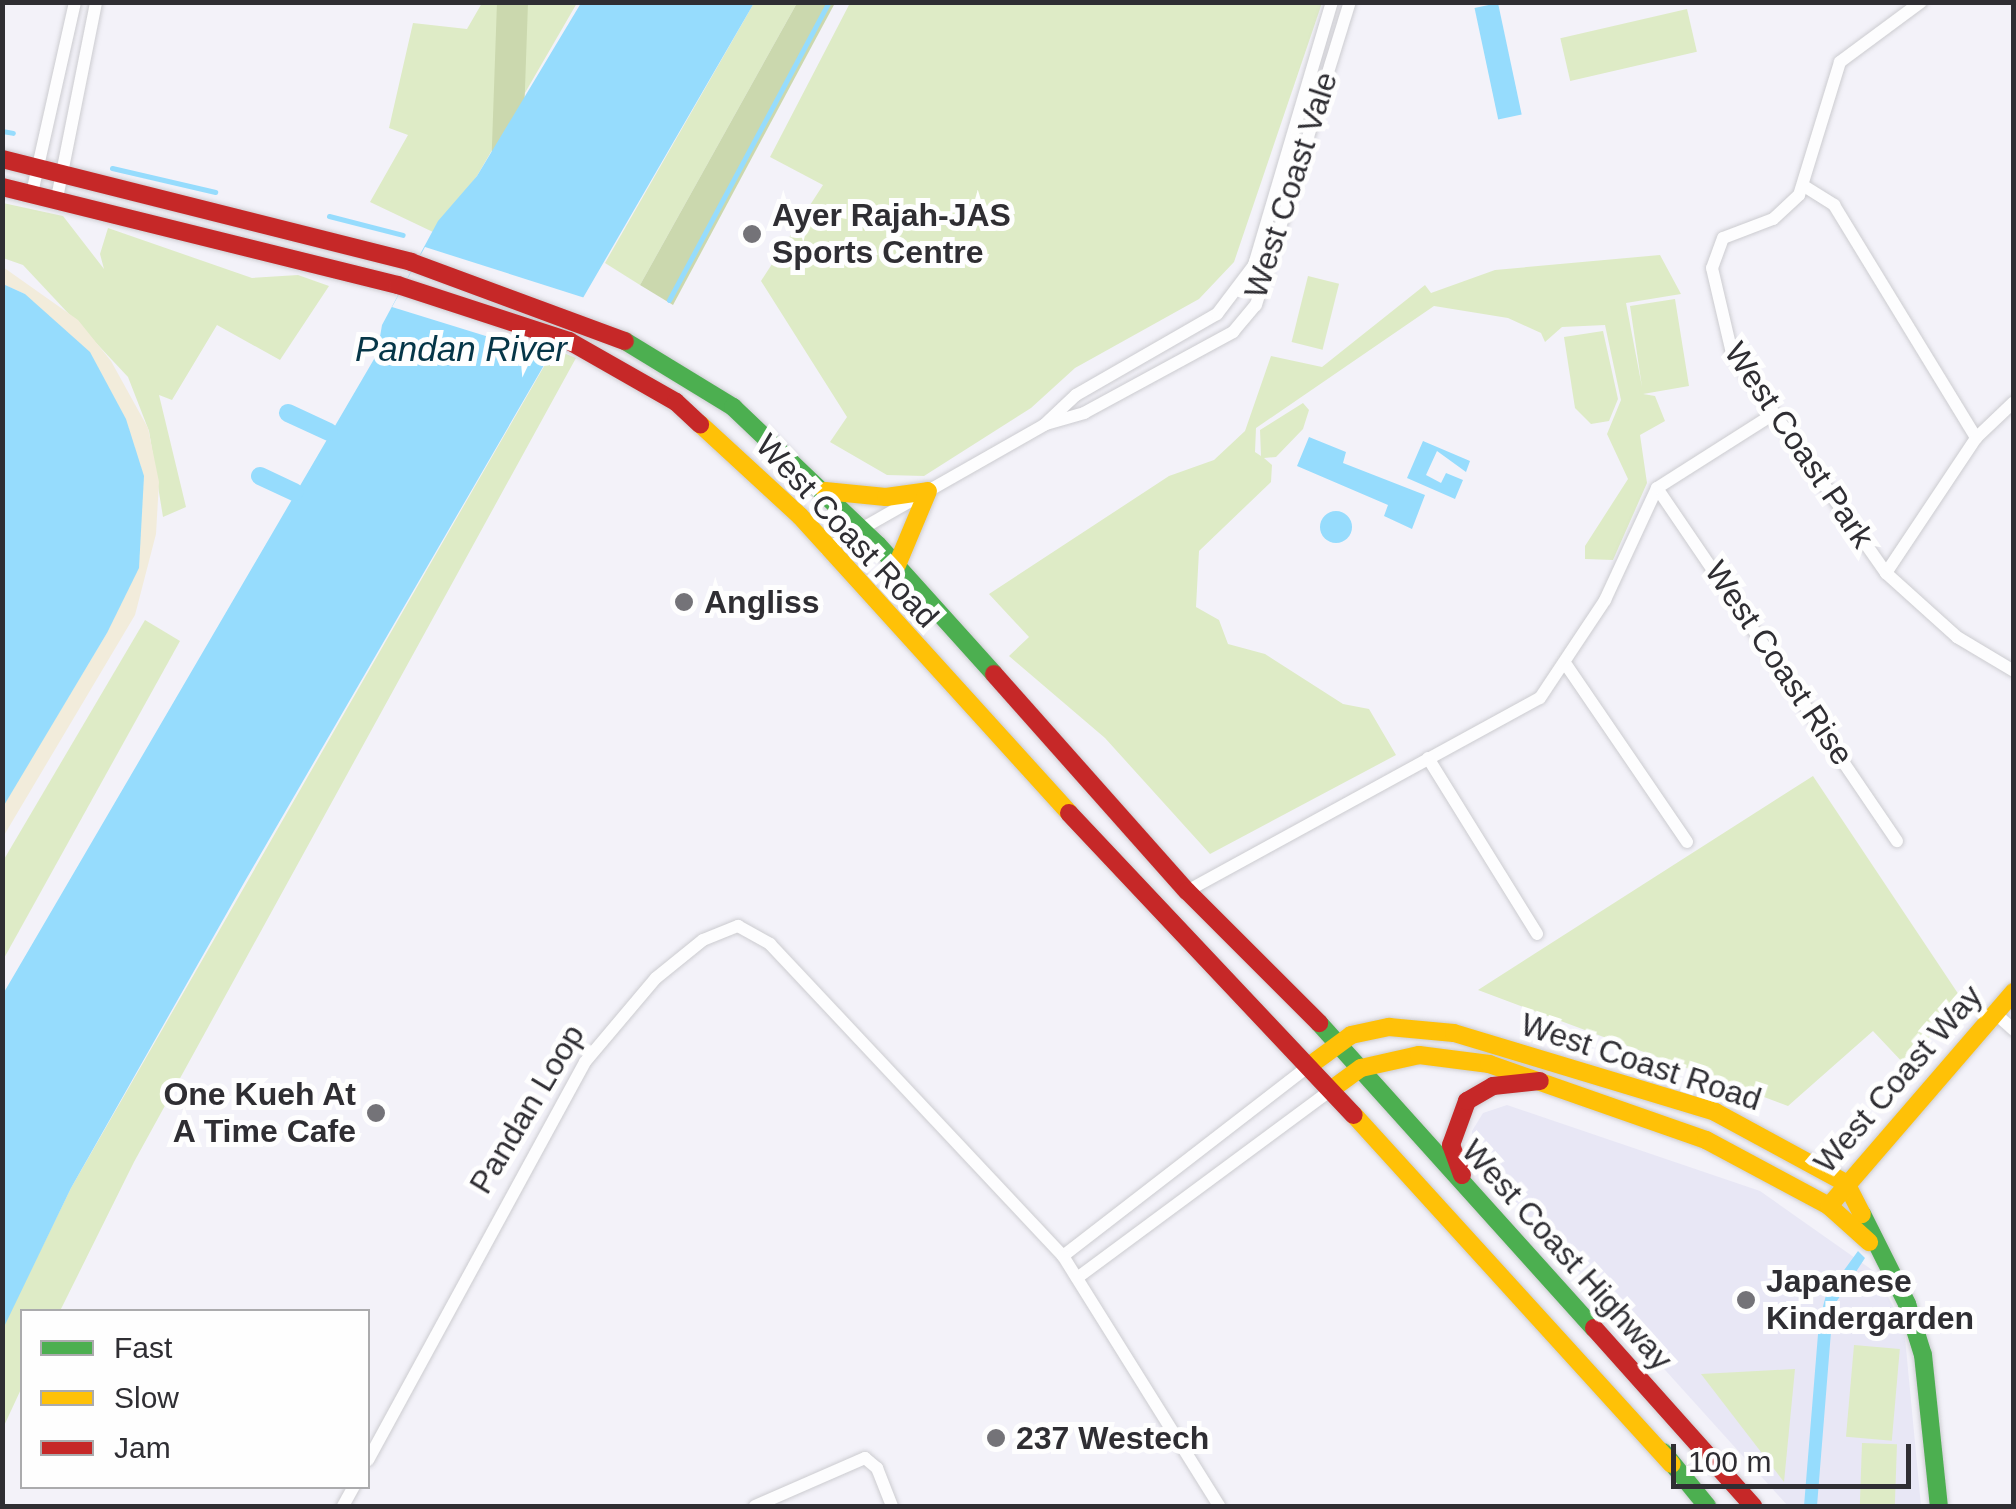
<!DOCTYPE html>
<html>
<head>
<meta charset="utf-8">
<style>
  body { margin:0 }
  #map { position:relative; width:2016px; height:1509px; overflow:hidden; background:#f3f2f9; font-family:Arial,sans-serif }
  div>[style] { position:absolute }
  .built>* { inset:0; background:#e8e7f5 }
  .green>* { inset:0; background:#deebc6; transform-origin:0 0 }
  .forest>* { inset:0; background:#cbd8ae; transform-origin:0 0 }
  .sand>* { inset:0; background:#f2ecdb }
  .water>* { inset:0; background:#96dcfd; transform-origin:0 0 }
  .round { border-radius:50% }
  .pier>* { inset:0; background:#f3f2f9 }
  .stream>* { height:5px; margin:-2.5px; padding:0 2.5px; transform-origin:2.5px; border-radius:2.5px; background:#96dcfd }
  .canal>* { height:18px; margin:-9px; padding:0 9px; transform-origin:9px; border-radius:9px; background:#96dcfd }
  .roads { filter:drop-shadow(0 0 2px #ccccd0) drop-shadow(0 0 2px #ccccd0) }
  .street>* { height:12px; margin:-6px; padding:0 6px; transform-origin:6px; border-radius:6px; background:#fdfdfe }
  .fast>* { height:18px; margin:-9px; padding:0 9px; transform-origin:9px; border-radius:9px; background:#4caf50 }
  .slow>* { height:18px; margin:-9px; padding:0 9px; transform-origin:9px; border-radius:9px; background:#ffc107 }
  .jam>* { height:18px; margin:-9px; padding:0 9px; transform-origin:9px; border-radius:9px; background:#c62828 }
  .dots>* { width:28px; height:28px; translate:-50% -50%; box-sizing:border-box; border:5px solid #fefefe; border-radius:50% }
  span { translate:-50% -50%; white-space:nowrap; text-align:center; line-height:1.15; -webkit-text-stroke:10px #fefefe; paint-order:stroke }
  .street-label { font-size:32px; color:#2f2e33 }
  .poi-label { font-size:32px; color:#2f2e33; font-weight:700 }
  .left { translate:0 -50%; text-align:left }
  .right { translate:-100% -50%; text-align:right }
  .water-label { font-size:35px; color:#063648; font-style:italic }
  .frame { position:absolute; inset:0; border:5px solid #2f2e33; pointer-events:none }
  .legend { position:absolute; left:20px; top:1309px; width:350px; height:180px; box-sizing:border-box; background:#fefefe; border:2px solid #ababad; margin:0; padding:12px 18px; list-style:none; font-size:30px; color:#2f2e33 }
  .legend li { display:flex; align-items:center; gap:20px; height:50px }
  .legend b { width:50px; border:2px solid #ababad }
  .scale { position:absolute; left:1671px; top:1444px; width:240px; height:45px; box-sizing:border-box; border:5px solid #2f2e33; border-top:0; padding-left:12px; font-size:30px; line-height:35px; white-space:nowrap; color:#2f2e33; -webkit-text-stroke:8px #fefefe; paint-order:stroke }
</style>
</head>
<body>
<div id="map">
  <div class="built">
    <div style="clip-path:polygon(1507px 1105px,1760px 1191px,1875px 1272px,1904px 1327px,1921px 1506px,1788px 1506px,1471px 1155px,1472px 1131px,1483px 1113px)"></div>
  </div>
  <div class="green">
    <div style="clip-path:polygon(482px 3px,577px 3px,477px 176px,433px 232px,370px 202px,408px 135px,389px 128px,413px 23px,467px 29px)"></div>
    <div style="clip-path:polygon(754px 3px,797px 3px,640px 285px,605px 263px)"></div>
    <div style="clip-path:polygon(850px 3px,1322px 3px,1234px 262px,1199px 299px,1075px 368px,1031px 408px,924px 476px,887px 475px,830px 442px,847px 417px,761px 281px,823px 185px,770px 157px)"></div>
    <div style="left:1687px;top:9px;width:44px;height:130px;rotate:77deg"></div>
    <div style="clip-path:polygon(3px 203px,63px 216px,104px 269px,100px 254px,108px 228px,252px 278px,298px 275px,329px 286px,280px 360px,217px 325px,172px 400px,159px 395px,186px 507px,163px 517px,149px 431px,128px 377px,23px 265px,3px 258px)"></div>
    <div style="clip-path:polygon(1660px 255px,1681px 294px,1626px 303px,1642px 387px,1630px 306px,1675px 299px,1689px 386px,1643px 394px,1655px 396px,1665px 421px,1640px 435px,1647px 483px,1613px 560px,1585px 559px,1585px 546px,1628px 479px,1607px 434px,1621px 400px,1605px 325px,1562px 327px,1545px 342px,1541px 333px,1508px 318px,1434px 306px,1256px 428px,1255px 452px,1261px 456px,1260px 430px,1303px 403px,1309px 410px,1303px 429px,1276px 457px,1264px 458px,1272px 465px,1271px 482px,1199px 551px,1196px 607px,1219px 620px,1228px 644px,1265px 654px,1343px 704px,1369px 709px,1396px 755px,1210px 854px,1105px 738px,1009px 656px,1029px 637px,989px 594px,1169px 476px,1214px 460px,1245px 431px,1271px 356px,1322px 367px,1425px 285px,1431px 293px,1495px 270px)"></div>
    <div style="left:1308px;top:276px;width:32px;height:68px;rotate:14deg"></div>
    <div style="clip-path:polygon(1603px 331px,1618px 399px,1609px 421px,1591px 424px,1575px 408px,1564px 337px)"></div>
    <div style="clip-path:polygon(554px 349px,576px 358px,134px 1162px,60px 1311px,22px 1312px,22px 1387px,3px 1428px,2px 1329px,71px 1188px)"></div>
    <div style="clip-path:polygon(145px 620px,180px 641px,3px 960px,3px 861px)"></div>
    <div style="clip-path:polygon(1813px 776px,1961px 998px,1906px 1066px,1873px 1031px,1788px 1106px,1478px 990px)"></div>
    <div style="left:1854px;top:1345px;width:46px;height:92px;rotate:5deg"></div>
    <div style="clip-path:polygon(1795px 1369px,1784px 1482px,1701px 1374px)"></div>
    <div style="left:1862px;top:1443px;width:35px;height:63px;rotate:2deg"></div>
  </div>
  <div class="forest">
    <div style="left:497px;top:2px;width:31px;height:206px;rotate:2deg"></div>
    <div style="clip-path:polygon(797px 3px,835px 3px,673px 305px,640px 285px)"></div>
  </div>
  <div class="sand">
    <div style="clip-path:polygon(3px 267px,78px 320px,111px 361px,148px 428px,159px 482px,156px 534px,135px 615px,3px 837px,2px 807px,107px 633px,25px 294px,3px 284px)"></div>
  </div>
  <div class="water">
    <div style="clip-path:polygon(581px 3px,754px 3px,245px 881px,71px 1188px,3px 1329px,3px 994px,377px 354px,382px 325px,438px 221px,477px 176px)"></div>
    <div style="left:1498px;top:3px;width:114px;height:24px;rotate:78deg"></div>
    <div style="clip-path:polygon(3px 284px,25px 294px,90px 352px,126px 419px,144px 476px,139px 568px,107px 633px,3px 807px)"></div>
    <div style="clip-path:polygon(1309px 437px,1346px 452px,1343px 463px,1425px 495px,1412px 529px,1384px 516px,1388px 505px,1297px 466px)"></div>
    <div style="clip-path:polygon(1423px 441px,1470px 461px,1466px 472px,1437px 451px,1426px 475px,1441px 483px,1446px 473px,1463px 480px,1455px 499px,1407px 478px)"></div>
    <div class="round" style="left:1320px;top:511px;width:32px;height:32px"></div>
    <div style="clip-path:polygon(1858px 1251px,1865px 1258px,1833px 1307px,1817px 1506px,1804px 1506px,1819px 1322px,1826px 1295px)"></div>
  </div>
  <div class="pier">
    <div style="clip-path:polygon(425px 247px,585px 298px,550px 356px,392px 307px)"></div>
  </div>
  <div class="stream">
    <div style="left:2px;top:131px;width:11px;rotate:10deg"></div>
    <div style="left:112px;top:168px;width:106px;rotate:13.1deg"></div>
    <div style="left:329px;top:216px;width:76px;rotate:14.4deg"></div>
    <div style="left:669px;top:300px;width:338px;rotate:-61.8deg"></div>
  </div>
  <div class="canal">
    <div style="left:288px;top:413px;width:45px;rotate:24.9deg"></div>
    <div style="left:260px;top:476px;width:38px;rotate:25deg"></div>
  </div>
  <div class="roads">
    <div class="street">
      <div style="left:1921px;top:2px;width:101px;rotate:143.5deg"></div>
      <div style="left:1840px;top:62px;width:139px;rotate:107.1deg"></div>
      <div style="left:1799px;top:195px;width:35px;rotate:137deg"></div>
      <div style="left:1773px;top:219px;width:53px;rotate:159.2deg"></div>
      <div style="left:1723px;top:238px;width:32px;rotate:110deg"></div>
      <div style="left:1712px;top:268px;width:87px;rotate:76.8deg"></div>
      <div style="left:1732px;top:353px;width:269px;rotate:55deg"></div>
      <div style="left:1886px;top:573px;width:96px;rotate:42deg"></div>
      <div style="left:1957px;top:637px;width:66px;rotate:30.8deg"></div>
      <div style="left:1804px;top:186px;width:36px;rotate:32deg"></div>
      <div style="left:1834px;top:205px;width:273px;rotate:58.6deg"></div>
      <div style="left:32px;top:193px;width:196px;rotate:-77.3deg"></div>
      <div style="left:57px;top:198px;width:200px;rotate:-78.7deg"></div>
      <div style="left:1046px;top:424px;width:40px;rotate:-16deg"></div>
      <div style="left:1084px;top:413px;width:170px;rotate:-28.5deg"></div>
      <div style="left:1233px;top:332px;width:35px;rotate:-50deg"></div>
      <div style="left:1256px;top:305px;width:317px;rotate:-72.8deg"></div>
      <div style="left:1657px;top:488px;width:427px;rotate:55.8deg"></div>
      <div style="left:826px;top:549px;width:251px;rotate:-29.6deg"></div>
      <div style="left:1044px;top:425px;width:44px;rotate:-43.2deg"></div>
      <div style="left:1076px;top:395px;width:163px;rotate:-29.9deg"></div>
      <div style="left:1217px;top:314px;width:61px;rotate:-52.9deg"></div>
      <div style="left:1254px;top:265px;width:274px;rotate:-73.5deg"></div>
      <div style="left:1886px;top:573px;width:162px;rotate:-56.3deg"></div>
      <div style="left:1976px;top:438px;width:52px;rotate:-43.5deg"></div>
      <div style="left:1567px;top:666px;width:213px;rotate:55.7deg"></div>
      <div style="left:1428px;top:758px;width:207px;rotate:58.2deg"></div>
      <div style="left:1187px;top:891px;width:402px;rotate:-28.7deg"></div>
      <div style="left:1540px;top:698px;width:118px;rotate:-56.4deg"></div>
      <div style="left:1605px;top:600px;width:123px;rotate:-65.1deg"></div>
      <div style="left:1657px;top:488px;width:136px;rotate:-32.4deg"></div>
      <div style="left:1996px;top:1014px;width:24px;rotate:42deg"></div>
      <div style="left:1063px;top:1256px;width:311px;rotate:-37.7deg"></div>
      <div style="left:1077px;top:1278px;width:317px;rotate:-36.5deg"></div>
      <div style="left:368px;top:1460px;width:453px;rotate:-61.4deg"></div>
      <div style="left:585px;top:1062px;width:110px;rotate:-49.8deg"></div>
      <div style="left:656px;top:978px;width:60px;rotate:-39deg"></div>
      <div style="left:703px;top:940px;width:38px;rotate:-22deg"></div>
      <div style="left:738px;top:926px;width:37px;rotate:29deg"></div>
      <div style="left:770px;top:944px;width:428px;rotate:46.8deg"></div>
      <div style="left:1063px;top:1256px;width:295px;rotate:58deg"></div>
      <div style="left:343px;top:1506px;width:23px;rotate:-61deg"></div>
      <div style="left:755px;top:1506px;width:120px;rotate:-23.6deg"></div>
      <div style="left:865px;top:1458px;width:16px;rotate:40deg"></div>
      <div style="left:877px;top:1468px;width:41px;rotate:68.5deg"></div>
    </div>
    <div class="fast">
      <div style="left:625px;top:341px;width:127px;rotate:31.4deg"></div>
      <div style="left:733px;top:407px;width:200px;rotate:43.6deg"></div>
      <div style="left:878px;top:545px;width:173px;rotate:48deg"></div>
      <div style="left:1319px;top:1023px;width:411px;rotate:48deg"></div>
      <div style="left:1862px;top:1214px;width:101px;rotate:63.4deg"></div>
      <div style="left:1907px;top:1304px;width:53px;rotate:72.6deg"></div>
      <div style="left:1923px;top:1355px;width:152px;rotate:84deg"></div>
      <div style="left:1663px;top:1452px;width:70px;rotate:50.8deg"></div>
    </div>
    <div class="slow">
      <div style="left:700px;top:424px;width:136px;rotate:42.6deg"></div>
      <div style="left:800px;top:516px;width:401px;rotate:47.8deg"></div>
      <div style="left:825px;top:491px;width:61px;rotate:5.6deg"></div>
      <div style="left:886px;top:497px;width:42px;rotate:-8.1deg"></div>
      <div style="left:897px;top:565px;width:80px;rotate:-67.3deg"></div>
      <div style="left:1309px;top:1066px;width:52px;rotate:-36.4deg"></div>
      <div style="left:1351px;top:1035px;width:39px;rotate:-12deg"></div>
      <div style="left:1389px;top:1027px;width:65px;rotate:5.3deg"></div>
      <div style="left:1454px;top:1033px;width:273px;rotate:16.8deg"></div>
      <div style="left:1715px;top:1112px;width:149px;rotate:28.5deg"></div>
      <div style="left:1846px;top:1183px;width:35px;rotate:63deg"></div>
      <div style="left:1332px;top:1089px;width:36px;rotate:-36deg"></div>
      <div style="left:1361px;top:1068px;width:59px;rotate:-12.6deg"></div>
      <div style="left:1419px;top:1055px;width:71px;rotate:7.3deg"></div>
      <div style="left:1489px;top:1064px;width:230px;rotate:19.3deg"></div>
      <div style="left:1706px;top:1140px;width:140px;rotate:28.2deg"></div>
      <div style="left:1829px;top:1206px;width:54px;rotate:42deg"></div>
      <div style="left:1354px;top:1115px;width:472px;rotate:47.7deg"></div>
      <div style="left:1829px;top:1206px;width:283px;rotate:-49.2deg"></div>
    </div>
    <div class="jam">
      <div style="left:2px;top:159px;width:422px;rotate:14.1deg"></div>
      <div style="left:411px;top:262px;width:228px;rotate:20.3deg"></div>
      <div style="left:2px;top:187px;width:408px;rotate:13.9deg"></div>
      <div style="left:398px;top:285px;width:180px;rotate:18.1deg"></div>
      <div style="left:569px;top:341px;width:123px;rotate:29.7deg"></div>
      <div style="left:676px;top:402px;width:33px;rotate:43deg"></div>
      <div style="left:994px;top:674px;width:290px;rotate:48.4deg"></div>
      <div style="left:1187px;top:891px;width:187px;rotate:45deg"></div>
      <div style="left:1069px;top:813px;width:415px;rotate:46.7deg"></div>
      <div style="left:1462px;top:1175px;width:32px;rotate:-110deg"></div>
      <div style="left:1451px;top:1145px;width:47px;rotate:-70deg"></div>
      <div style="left:1467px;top:1101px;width:30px;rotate:-30deg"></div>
      <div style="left:1493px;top:1086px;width:47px;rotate:-6.1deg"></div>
      <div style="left:1594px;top:1328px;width:239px;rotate:48.2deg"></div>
    </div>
  </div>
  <div class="dots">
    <div style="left:752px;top:234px;background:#747378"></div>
    <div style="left:684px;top:602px;background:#747378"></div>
    <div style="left:376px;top:1113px;background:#747378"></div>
    <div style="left:1746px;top:1300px;background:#747378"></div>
    <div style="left:996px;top:1438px;background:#747378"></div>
  </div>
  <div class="street-label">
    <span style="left:1291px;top:185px;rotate:-72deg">West Coast Vale</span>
    <span style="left:1799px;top:445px;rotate:56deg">West Coast Park</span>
    <span style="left:847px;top:531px;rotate:47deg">West Coast Road</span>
    <span style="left:1779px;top:663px;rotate:56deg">West Coast Rise</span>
    <span style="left:1641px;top:1062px;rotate:18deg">West Coast Road</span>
    <span style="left:1898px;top:1079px;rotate:-49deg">West Coast Way</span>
    <span style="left:527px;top:1109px;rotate:-59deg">Pandan Loop</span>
    <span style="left:1567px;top:1255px;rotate:48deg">West Coast Highway</span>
  </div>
  <div class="poi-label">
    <span class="left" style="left:772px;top:234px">Ayer Rajah-JAS<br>Sports Centre</span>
    <span class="left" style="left:704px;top:602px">Angliss</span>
    <span class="right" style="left:356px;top:1113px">One Kueh At<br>A Time Cafe</span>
    <span class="left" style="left:1766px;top:1300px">Japanese<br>Kindergarden</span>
    <span class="left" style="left:1016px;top:1438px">237 Westech</span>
  </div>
  <div class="water-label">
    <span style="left:461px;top:349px">Pandan River</span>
  </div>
  <div class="frame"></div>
  <ul class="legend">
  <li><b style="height:12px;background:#4caf50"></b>Fast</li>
  <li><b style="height:12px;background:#ffc107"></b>Slow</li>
  <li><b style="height:12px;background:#c62828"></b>Jam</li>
  </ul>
  <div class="scale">100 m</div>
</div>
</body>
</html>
